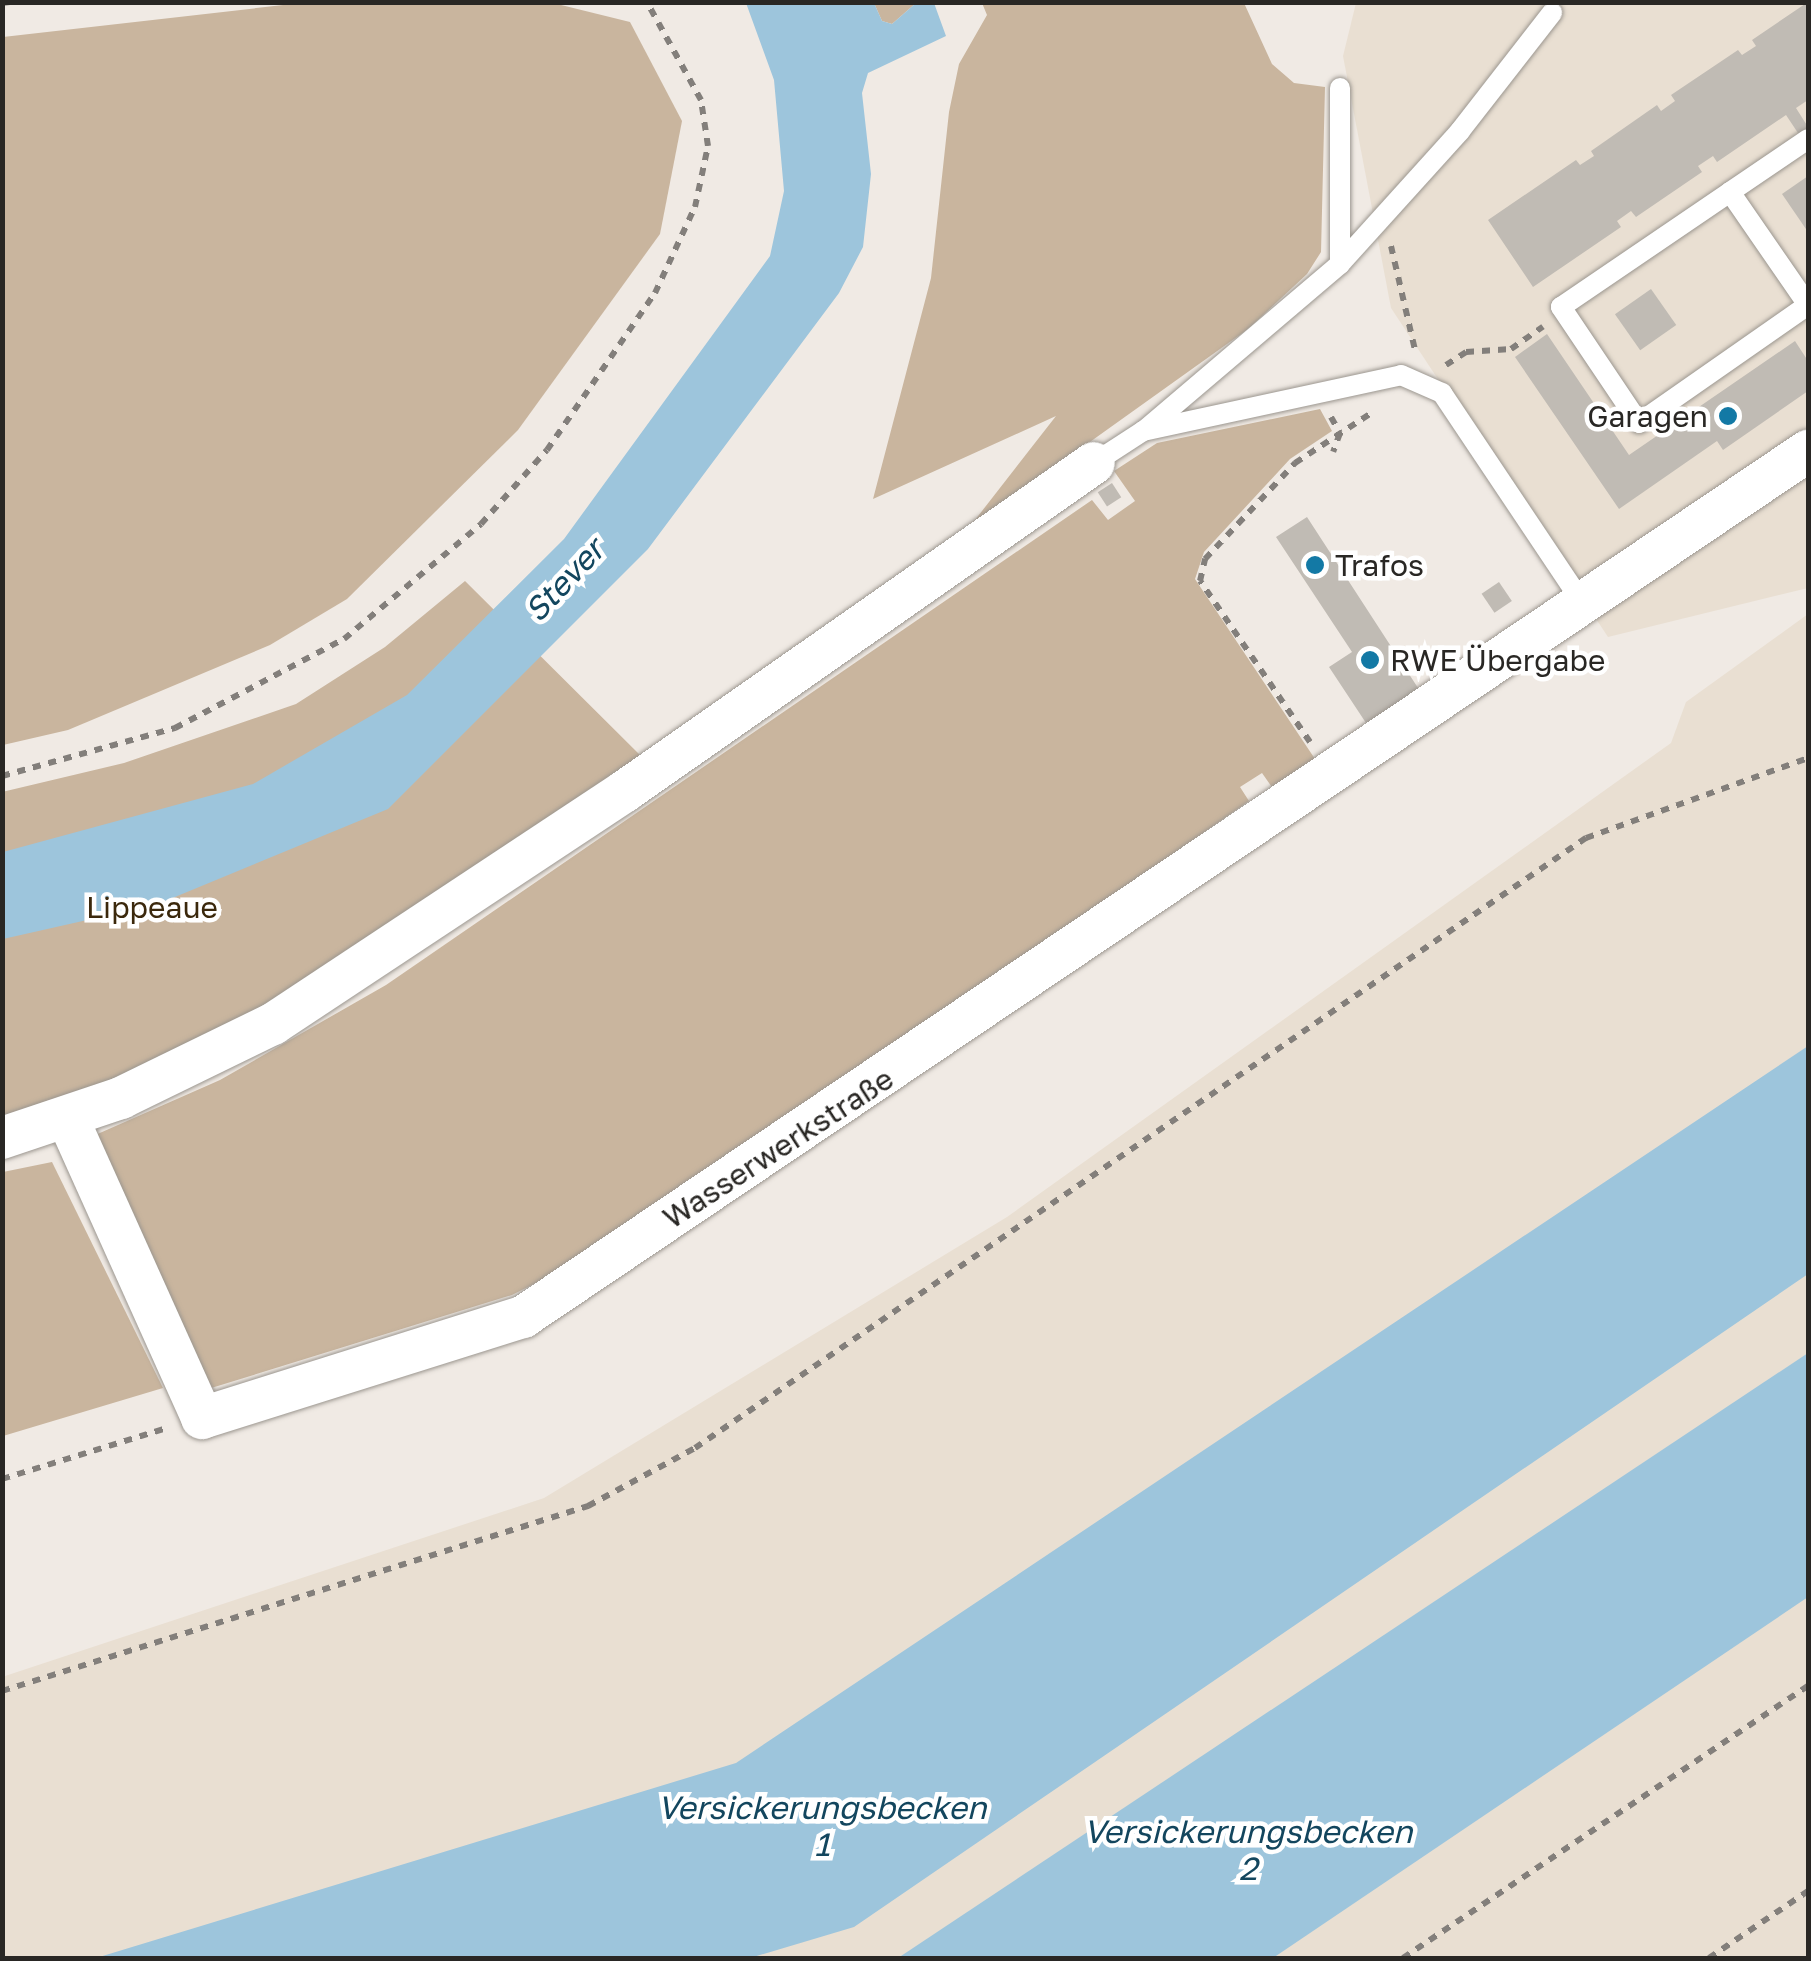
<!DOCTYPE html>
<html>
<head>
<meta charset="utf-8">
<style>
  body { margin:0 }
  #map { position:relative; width:1811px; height:1961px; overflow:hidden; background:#f0eae4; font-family:"Golos Text",sans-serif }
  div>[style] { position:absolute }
  .built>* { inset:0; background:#e9dfd2 }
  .green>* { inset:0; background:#c9b59e }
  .water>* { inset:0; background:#9dc5dc }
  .building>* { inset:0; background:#c0bbb4; transform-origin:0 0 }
  .path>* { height:6px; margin-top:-3px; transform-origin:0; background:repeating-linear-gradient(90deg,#837f7b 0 8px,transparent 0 16px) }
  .roads { filter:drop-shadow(0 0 2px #9b968f) drop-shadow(0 0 2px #9b968f) }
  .lane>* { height:20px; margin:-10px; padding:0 10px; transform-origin:10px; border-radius:10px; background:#fff }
  .street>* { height:42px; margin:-21px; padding:0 21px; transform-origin:21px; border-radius:21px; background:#fff }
  .dots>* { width:28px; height:28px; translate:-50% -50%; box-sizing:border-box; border:5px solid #fff; border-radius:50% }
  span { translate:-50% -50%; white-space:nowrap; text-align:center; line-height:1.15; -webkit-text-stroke:9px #fff; paint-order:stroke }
  .poi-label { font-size:30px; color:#292724 }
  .right { translate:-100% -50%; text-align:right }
  .left { translate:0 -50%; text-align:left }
  .park-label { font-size:30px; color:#3b280c }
  .street-label { font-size:30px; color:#292724 }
  .water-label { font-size:32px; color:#13465e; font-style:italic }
  .frame { position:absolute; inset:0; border:5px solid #292724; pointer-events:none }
</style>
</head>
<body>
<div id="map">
  <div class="built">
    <div style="clip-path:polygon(1356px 3px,1808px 3px,1808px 588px,1608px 637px,1391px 308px,1343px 56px)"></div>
    <div style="clip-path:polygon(1808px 614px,1808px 1958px,3px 1958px,2px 1677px,544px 1498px,1007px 1217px,1671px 743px,1686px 702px)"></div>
  </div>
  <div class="green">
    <div style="clip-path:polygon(301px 3px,553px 3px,630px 22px,682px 121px,660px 234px,518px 430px,347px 599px,270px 645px,68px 730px,3px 745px,3px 37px)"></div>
    <div style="clip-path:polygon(874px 3px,916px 3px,892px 24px,882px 21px)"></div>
    <div style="clip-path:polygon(982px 3px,1244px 3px,1272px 64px,1294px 83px,1325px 87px,1321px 252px,1307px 274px,1248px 329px,968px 529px,1056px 416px,873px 499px,931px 278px,949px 112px,959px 64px,987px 15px)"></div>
    <div style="clip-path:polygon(1320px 409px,1332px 431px,1290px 459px,1204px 552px,1195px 579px,1317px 762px,1274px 790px,1262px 773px,1240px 787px,1249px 801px,613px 1244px,512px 1295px,208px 1389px,93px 1136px,220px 1080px,386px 985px,1092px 500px,1108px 520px,1135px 501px,1114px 471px,1157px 443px)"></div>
    <div style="clip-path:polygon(465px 581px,645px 760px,284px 1007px,124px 1083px,3px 1120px,2px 792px,124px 763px,296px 704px,385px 647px)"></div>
    <div style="clip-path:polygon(52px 1162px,163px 1388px,3px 1436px,3px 1172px)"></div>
  </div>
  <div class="water">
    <div style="clip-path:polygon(746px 3px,874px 3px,882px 21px,892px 24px,916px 3px,934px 3px,946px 36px,868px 73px,862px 93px,871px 174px,863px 247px,839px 293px,648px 549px,388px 809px,158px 904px,3px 939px,3px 852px,253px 784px,407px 695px,564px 539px,770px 256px,784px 191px,774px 80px)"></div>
    <div style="clip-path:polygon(1808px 1046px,1808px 1274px,854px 1927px,750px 1958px,96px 1958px,736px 1763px)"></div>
    <div style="clip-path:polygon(1808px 1353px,1808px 1597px,1273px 1958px,898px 1958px)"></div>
  </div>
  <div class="building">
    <div style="clip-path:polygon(1808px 2px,1808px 100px,1796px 108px,1808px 127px,1808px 148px,1786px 115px,1717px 162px,1713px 156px,1698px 166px,1702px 172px,1636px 217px,1631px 211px,1617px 221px,1621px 227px,1533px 287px,1488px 220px,1576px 160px,1580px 165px,1594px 156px,1591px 151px,1657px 105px,1661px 111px,1675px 101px,1671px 95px,1738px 50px,1742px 55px,1756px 46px,1752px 40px)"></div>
    <div style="clip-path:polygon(1808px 176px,1808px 232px,1782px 194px)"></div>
    <div style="left:1651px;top:289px;width:44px;height:44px;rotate:55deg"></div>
    <div style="clip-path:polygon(1547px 334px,1629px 455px,1795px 341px,1808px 361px,1808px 391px,1723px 450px,1717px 441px,1619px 509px,1515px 357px)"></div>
    <div style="left:1112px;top:483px;width:17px;height:17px;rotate:57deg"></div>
    <div style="clip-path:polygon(1307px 517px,1420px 691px,1368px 726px,1329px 667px,1352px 652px,1276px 537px)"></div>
    <div style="left:1499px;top:582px;width:23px;height:21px;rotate:56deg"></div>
  </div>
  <div class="path">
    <div style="left:2px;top:3px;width:8px;rotate:-7deg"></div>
    <div style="left:1391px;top:246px;width:107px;rotate:77deg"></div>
    <div style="left:1446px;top:365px;width:24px;rotate:-33deg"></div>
    <div style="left:1466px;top:352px;width:45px;rotate:-3.8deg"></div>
    <div style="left:1511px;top:349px;width:39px;rotate:-35deg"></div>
    <div style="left:1331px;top:417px;width:18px;rotate:61deg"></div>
    <div style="left:1340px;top:433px;width:20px;rotate:110deg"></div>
    <div style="left:1310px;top:742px;width:195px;rotate:-124.3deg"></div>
    <div style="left:1200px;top:581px;width:23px;rotate:-77deg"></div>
    <div style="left:1205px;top:559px;width:132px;rotate:-46.8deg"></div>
    <div style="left:1295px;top:463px;width:93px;rotate:-33.2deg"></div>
    <div style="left:2px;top:776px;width:180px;rotate:-15.5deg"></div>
    <div style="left:175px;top:728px;width:191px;rotate:-27.8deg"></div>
    <div style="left:344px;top:639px;width:179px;rotate:-40deg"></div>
    <div style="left:481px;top:524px;width:99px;rotate:-48.3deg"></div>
    <div style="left:547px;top:450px;width:191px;rotate:-55.5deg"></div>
    <div style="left:655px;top:293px;width:95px;rotate:-65.1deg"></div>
    <div style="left:695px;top:207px;width:62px;rotate:-78deg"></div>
    <div style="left:708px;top:146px;width:47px;rotate:-98.7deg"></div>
    <div style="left:701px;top:100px;width:112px;rotate:-118.9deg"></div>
    <div style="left:2px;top:1479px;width:173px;rotate:-17.2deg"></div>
    <div style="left:2px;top:1691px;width:615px;rotate:-17.52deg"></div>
    <div style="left:588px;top:1506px;width:122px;rotate:-28.5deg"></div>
    <div style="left:695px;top:1448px;width:1080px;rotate:-34.4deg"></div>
    <div style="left:1586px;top:838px;width:236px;rotate:-19.8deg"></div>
    <div style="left:1403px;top:1958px;width:488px;rotate:-33.9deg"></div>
    <div style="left:1709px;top:1958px;width:120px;rotate:-34.1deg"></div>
  </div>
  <div class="roads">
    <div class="lane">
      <div style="left:1730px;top:192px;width:137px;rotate:55.4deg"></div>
      <div style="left:1808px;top:305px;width:206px;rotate:145.1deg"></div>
      <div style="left:1639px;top:423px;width:140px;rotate:-123.9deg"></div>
      <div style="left:1561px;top:307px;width:204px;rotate:-34.2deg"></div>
      <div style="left:1730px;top:192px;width:94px;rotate:-34.2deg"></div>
      <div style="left:1340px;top:264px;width:179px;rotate:-47.9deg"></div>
      <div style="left:1460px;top:131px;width:150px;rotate:-52.1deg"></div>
      <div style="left:1145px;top:430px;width:256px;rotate:-40.4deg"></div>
      <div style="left:1340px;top:264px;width:176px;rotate:-90deg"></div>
      <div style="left:1094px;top:463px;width:59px;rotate:-33.1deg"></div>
      <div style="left:1143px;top:431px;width:264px;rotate:-12.2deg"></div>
      <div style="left:1401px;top:375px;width:45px;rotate:23.7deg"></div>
      <div style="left:1442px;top:393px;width:252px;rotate:56.2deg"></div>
    </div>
    <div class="street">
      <div style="left:67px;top:1117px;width:330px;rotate:65.8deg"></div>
      <div style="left:202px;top:1418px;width:337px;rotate:-17.5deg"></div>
      <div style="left:523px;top:1317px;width:1550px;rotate:-33.98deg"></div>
      <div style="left:2px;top:1138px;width:126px;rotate:-18.6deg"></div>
      <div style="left:121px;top:1098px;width:169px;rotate:-26deg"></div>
      <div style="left:273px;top:1024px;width:422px;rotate:-33.5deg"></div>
      <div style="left:625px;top:791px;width:572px;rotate:-34.97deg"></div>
    </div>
  </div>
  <div class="dots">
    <div style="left:1728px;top:416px;background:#1379a5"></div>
    <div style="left:1315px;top:565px;background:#1379a5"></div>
    <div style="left:1370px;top:660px;background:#1379a5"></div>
  </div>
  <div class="poi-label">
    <span class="right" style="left:1708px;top:416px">Garagen</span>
    <span class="left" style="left:1335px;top:565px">Trafos</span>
    <span class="left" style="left:1390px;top:660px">RWE Übergabe</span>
  </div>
  <div class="park-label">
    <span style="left:152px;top:907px">Lippeaue</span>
  </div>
  <div class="street-label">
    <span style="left:778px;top:1148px;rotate:-33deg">Wasserwerkstraße</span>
  </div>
  <div class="water-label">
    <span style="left:564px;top:580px;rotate:-47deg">Stever</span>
    <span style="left:822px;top:1826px">Versickerungsbecken<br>1</span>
    <span style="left:1248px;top:1850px">Versickerungsbecken<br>2</span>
  </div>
  <div class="frame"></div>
</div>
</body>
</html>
